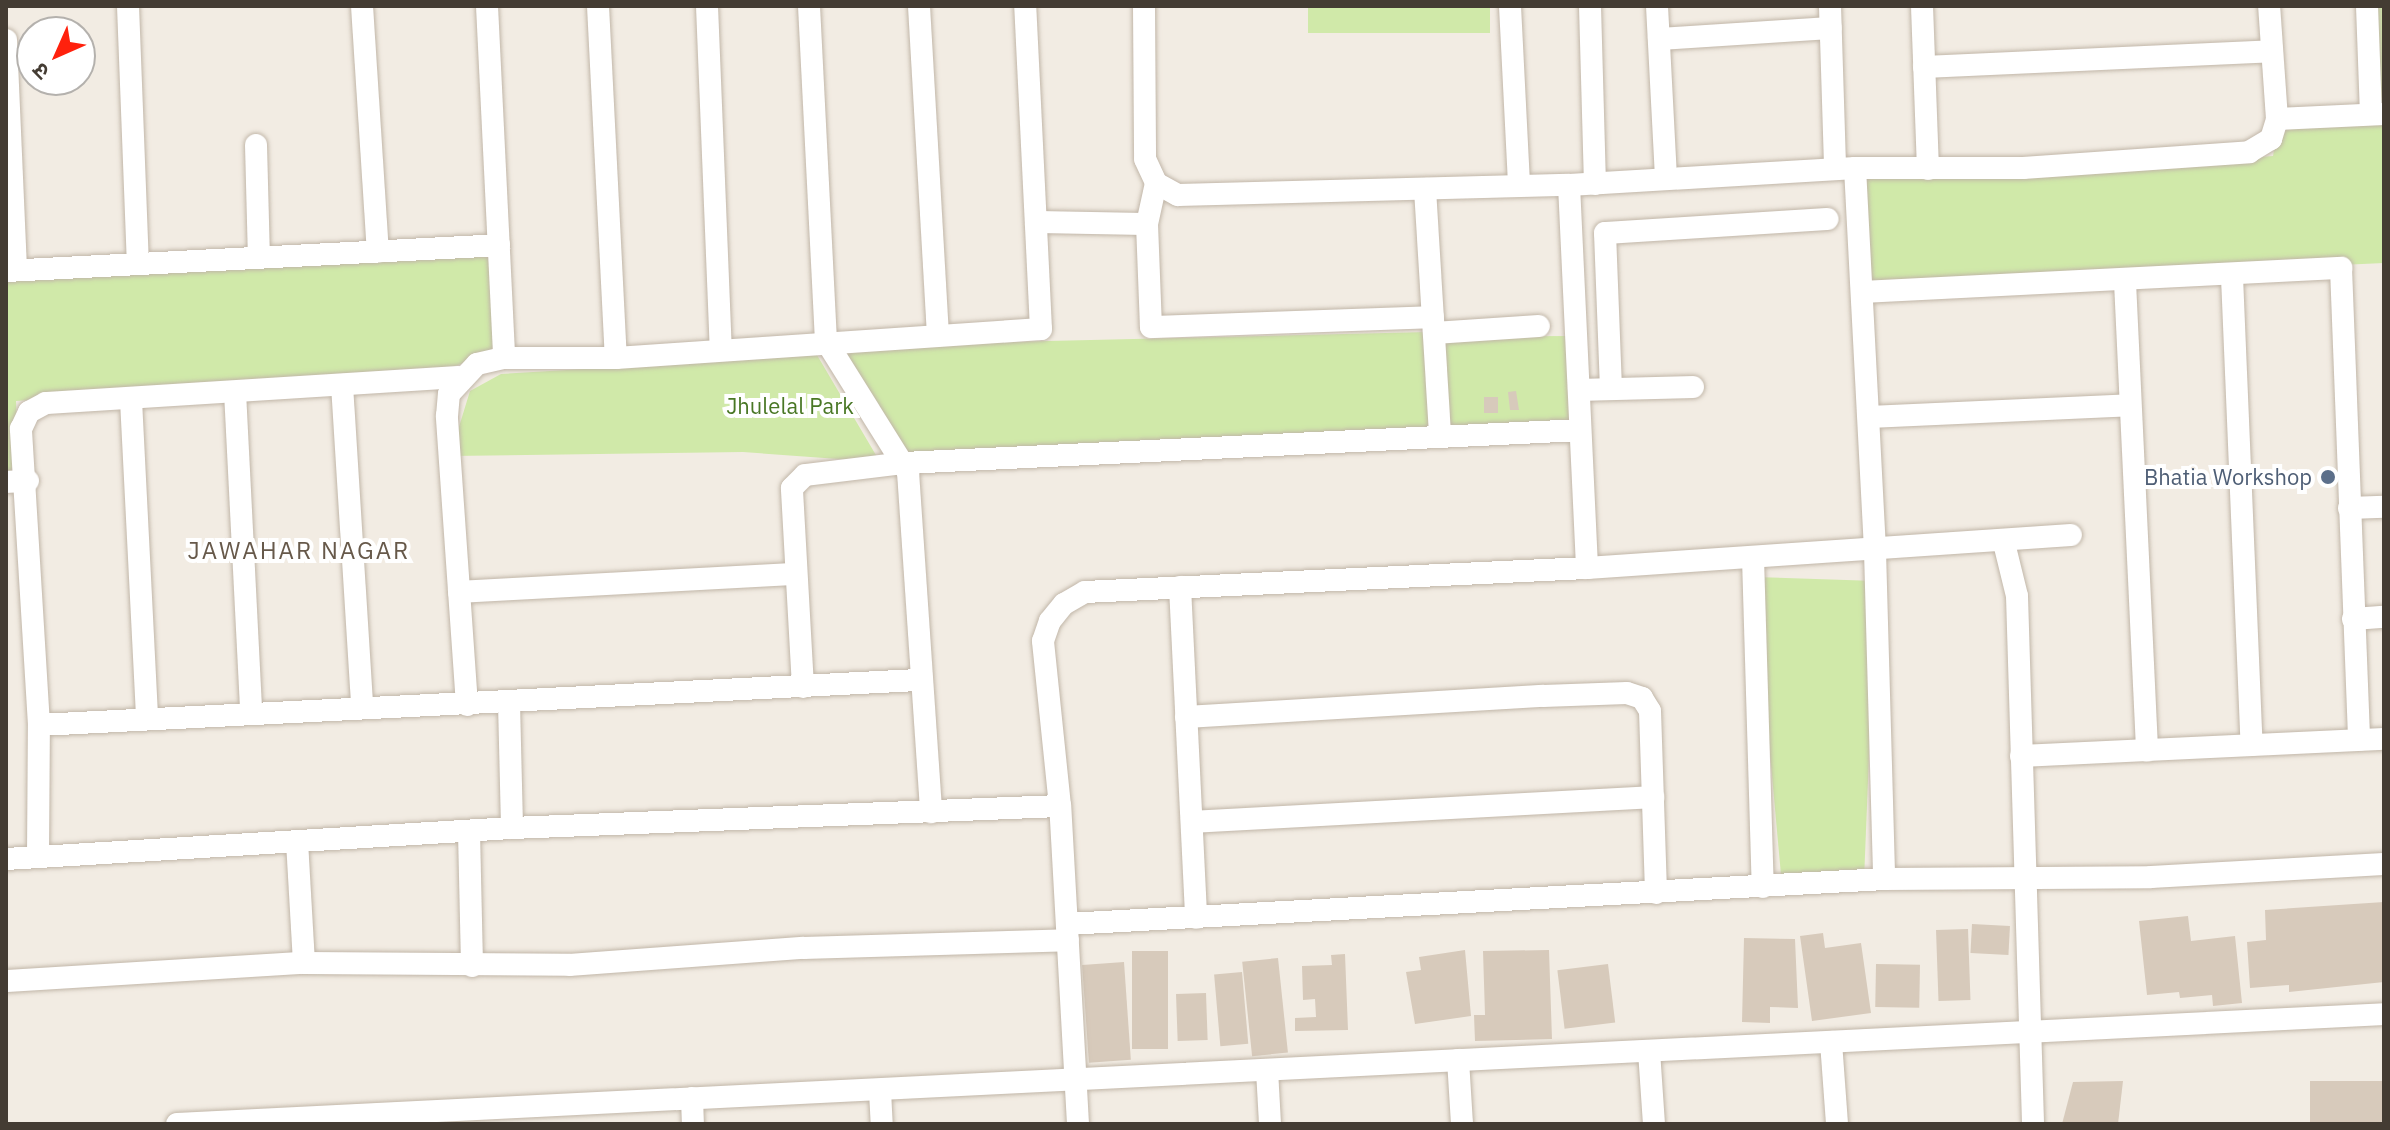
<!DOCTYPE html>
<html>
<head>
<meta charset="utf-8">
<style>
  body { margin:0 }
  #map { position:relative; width:2390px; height:1130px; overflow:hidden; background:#f2ece3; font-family:"IBM Plex Sans","Noto Sans Devanagari",sans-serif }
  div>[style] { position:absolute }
  .green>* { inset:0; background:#d0e9a9; transform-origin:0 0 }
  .building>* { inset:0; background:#d7cabb; transform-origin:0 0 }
  .roads { filter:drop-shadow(0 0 2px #c1b6a8) drop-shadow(0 0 2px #c1b6a8) }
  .minor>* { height:22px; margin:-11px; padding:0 11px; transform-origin:11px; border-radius:11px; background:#fff }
  .dots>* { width:22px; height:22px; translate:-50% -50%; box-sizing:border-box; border:4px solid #fff; border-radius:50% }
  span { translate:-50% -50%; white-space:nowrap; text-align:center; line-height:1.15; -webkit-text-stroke:8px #fff; paint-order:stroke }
  .park-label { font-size:22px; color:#497725 }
  .service-label { font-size:22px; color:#4e5e75 }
  .right { translate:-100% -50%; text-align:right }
  .neighbourhood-label { font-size:24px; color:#67594a; letter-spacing:2px }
  .frame { position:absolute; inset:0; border:8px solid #443c33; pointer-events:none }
  .north { position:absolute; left:16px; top:16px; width:80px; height:80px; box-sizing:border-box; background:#fff; border:2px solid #b4b1ad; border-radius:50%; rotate:225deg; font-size:22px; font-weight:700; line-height:32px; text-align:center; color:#443c33 }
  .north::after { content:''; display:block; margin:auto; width:28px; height:36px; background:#ff210d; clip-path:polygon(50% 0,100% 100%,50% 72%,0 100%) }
</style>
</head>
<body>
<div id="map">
  <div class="green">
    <div style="left:1308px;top:6px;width:182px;height:27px"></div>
    <div style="clip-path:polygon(2372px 6px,2384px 6px,2384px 263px,1872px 287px,1865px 175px,2018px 176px,2273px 156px,2279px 120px,2377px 124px)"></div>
    <div style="clip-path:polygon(493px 251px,496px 352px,443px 370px,16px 401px,19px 474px,6px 474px,6px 277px)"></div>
    <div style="clip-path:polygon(1428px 332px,1440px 337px,1569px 336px,1569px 421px,907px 454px,841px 346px)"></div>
    <div style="clip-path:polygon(817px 355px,880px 462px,743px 452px,450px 456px,470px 391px,501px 374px)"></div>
    <div style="clip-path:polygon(1754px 577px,1876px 581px,1864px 880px,1782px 886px)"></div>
  </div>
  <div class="building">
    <div style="clip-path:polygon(1516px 391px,1519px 410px,1510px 410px,1508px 392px)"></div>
    <div style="left:1484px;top:397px;width:14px;height:16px"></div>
    <div style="clip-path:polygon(2384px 902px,2384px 982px,2289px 992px,2289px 985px,2250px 988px,2247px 942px,2266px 940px,2265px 910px)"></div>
    <div style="clip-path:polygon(2188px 916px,2191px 941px,2235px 936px,2242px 1003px,2213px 1006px,2212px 995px,2180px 998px,2179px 992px,2147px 995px,2139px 921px)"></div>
    <div style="left:1972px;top:924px;width:38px;height:29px;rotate:3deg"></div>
    <div style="left:1968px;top:929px;width:71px;height:32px;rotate:88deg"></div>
    <div style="clip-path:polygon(1823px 933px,1825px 948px,1861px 943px,1871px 1013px,1812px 1021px,1800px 936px)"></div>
    <div style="clip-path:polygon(1744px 938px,1795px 939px,1798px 1008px,1770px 1007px,1770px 1023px,1742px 1022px)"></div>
    <div style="clip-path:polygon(1465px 950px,1471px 1016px,1415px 1024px,1406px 972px,1421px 970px,1419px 957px)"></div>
    <div style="clip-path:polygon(1549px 950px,1552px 1039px,1475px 1041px,1474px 1015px,1485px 1015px,1483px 951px)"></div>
    <div style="left:1132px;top:951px;width:36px;height:98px"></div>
    <div style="clip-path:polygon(1345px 954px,1348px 1030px,1295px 1031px,1295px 1018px,1316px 1017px,1315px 999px,1303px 1000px,1302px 966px,1332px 965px,1331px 955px)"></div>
    <div style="left:1278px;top:958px;width:95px;height:36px;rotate:84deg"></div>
    <div style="left:1124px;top:962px;width:98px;height:42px;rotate:86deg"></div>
    <div style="left:1608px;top:964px;width:59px;height:51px;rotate:83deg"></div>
    <div style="left:1876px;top:964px;width:44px;height:43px;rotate:1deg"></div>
    <div style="left:1242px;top:972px;width:72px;height:28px;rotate:85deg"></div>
    <div style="left:1206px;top:993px;width:47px;height:30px;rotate:88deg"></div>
    <div style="clip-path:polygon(2123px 1081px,2118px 1124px,2062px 1124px,2073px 1082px)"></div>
    <div style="left:2310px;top:1081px;width:74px;height:43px"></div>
  </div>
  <div class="roads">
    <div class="minor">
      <div style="left:128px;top:6px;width:258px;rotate:87.8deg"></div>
      <div style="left:362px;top:6px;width:246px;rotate:86.3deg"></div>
      <div style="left:487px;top:6px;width:352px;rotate:87.2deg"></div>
      <div style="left:598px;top:6px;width:352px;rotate:87.1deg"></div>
      <div style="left:707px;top:6px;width:344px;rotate:87.7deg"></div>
      <div style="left:809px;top:6px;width:335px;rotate:87.1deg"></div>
      <div style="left:826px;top:341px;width:155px;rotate:58deg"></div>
      <div style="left:908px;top:472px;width:341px;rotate:86.1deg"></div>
      <div style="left:919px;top:6px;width:330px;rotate:86.7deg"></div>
      <div style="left:1144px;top:6px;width:153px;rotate:89.6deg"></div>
      <div style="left:1145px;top:159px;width:26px;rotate:65deg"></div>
      <div style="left:1156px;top:183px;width:25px;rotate:29deg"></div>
      <div style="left:1178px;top:195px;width:391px;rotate:-1.5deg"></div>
      <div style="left:1569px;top:185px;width:287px;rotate:-3.4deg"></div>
      <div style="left:1855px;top:168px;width:168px"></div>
      <div style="left:2023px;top:168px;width:227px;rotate:-4deg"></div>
      <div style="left:2249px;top:152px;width:26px;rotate:-31deg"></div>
      <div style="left:2271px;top:139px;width:21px;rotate:-73deg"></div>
      <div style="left:2277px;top:119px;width:113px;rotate:-94deg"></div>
      <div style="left:1510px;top:6px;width:180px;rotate:87.1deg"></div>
      <div style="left:1590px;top:6px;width:178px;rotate:88.4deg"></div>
      <div style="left:1657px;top:6px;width:173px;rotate:87deg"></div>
      <div style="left:1830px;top:6px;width:163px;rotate:88.2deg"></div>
      <div style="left:1922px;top:6px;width:163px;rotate:87.9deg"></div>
      <div style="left:2367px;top:6px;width:107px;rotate:87.9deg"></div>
      <div style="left:1659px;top:39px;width:172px;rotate:-3.7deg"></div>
      <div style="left:6px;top:40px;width:230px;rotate:87.5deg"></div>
      <div style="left:1924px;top:67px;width:348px;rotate:-2.6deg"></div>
      <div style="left:2277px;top:119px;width:107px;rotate:-2.7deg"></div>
      <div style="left:256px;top:145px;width:111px;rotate:88.5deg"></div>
      <div style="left:1855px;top:168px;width:384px;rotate:87deg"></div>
      <div style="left:1875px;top:551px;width:328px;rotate:88.4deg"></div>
      <div style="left:1156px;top:183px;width:42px;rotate:102.4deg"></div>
      <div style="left:1147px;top:224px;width:103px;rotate:87.8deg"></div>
      <div style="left:1151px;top:327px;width:282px;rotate:-2deg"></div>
      <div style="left:1569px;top:185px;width:383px;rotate:87.3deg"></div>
      <div style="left:1425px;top:189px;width:247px;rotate:86.5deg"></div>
      <div style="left:1036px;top:222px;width:111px;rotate:1deg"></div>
      <div style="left:6px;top:271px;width:494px;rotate:-3deg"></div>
      <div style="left:2232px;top:277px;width:468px;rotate:87.6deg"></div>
      <div style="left:2125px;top:282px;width:469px;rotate:87.3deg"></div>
      <div style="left:1863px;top:292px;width:479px;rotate:-2.9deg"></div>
      <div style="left:2341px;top:268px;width:472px;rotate:87.8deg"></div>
      <div style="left:1434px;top:333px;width:105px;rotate:-3.8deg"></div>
      <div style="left:342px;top:385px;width:323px;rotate:86.4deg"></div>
      <div style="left:1611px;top:389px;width:156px;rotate:-92.2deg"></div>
      <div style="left:1605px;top:233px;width:223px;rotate:-3.6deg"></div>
      <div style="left:1579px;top:390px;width:114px;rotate:-1.5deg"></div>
      <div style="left:235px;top:392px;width:321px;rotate:87.1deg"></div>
      <div style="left:131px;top:400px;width:319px;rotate:87.1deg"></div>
      <div style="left:1869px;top:417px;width:261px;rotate:-2.6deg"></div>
      <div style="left:6px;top:482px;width:22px;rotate:-3deg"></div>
      <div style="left:2349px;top:508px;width:35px;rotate:-2deg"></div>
      <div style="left:2004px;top:543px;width:55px;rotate:76.2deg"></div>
      <div style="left:2017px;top:596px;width:528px;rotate:88.26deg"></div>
      <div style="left:1753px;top:558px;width:329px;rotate:88.3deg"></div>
      <div style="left:1180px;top:587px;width:331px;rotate:87.2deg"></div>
      <div style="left:459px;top:592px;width:337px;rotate:-3.1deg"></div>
      <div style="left:2353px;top:619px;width:31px;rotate:-4deg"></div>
      <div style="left:803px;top:687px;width:199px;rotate:-93.2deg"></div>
      <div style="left:792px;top:488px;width:18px;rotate:-45deg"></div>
      <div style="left:805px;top:475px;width:100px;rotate:-6.9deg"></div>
      <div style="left:904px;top:463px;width:677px;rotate:-2.79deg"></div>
      <div style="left:509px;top:703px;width:125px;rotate:88.6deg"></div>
      <div style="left:467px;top:705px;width:290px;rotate:-94deg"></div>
      <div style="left:447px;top:416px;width:22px;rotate:-85deg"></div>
      <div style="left:449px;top:394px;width:41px;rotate:-47deg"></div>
      <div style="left:477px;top:364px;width:28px;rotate:-13deg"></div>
      <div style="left:504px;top:358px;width:112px"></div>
      <div style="left:616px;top:358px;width:426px;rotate:-3.9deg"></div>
      <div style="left:1041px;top:329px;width:323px;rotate:-92.8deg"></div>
      <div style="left:1186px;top:717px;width:358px;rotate:-3.4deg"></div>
      <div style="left:1543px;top:696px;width:84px;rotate:-2deg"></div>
      <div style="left:1627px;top:693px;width:16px;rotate:18deg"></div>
      <div style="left:1642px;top:698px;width:15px;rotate:58deg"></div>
      <div style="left:1650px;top:711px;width:182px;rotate:88.1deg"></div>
      <div style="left:39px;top:725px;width:881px;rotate:-2.93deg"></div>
      <div style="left:2021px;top:756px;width:363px;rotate:-2.7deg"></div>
      <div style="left:1192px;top:822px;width:462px;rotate:-3.1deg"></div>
      <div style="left:469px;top:832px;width:134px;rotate:88.7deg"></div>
      <div style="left:38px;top:856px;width:131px;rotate:-89.6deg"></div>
      <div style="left:39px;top:725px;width:297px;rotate:-93.5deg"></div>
      <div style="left:21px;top:429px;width:19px;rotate:-65deg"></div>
      <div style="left:29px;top:412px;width:19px;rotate:-28deg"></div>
      <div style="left:46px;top:403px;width:414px;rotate:-3.6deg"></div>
      <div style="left:6px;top:859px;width:507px;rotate:-3.51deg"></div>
      <div style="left:512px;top:828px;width:548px;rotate:-2.3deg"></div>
      <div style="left:1067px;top:924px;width:818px;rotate:-3.15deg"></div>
      <div style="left:1884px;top:879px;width:267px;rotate:-0.4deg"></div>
      <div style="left:2151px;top:877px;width:233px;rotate:-3.2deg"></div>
      <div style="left:304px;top:963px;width:265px;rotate:0.4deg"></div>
      <div style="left:569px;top:965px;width:235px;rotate:-4.2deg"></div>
      <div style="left:803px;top:948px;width:265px;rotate:-1.7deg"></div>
      <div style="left:6px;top:981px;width:299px;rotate:-3.5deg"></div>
      <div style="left:304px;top:963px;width:122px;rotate:-93.3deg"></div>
      <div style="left:1831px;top:1042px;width:82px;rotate:85.8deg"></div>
      <div style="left:1649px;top:1051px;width:73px;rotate:86.1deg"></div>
      <div style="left:1458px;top:1060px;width:64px;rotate:86.4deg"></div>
      <div style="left:1267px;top:1070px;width:54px;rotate:86.8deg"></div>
      <div style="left:880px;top:1091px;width:33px;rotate:87deg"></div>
      <div style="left:692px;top:1098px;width:26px;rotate:88deg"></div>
      <div style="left:177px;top:1124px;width:2210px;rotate:-2.85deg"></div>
      <div style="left:1078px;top:1124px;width:319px;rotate:-93.2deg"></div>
      <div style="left:1060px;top:806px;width:166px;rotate:-95.9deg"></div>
      <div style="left:1043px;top:641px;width:21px;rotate:-71deg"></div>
      <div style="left:1050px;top:621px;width:22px;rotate:-51deg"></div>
      <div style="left:1064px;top:604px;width:24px;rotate:-30deg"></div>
      <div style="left:1085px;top:592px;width:503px;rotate:-2.74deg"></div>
      <div style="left:1587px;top:568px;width:485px;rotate:-3.9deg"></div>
    </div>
  </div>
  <div class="dots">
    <div style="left:2328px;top:477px;background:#5c6f8a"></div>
  </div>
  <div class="park-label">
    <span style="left:790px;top:406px">Jhulelal Park</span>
  </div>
  <div class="service-label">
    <span class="right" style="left:2312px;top:477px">Bhatia Workshop</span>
  </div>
  <div class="neighbourhood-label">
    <span style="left:299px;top:551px">JAWAHAR NAGAR</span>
  </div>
  <div class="frame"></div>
  <div class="north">उ</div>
</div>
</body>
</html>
